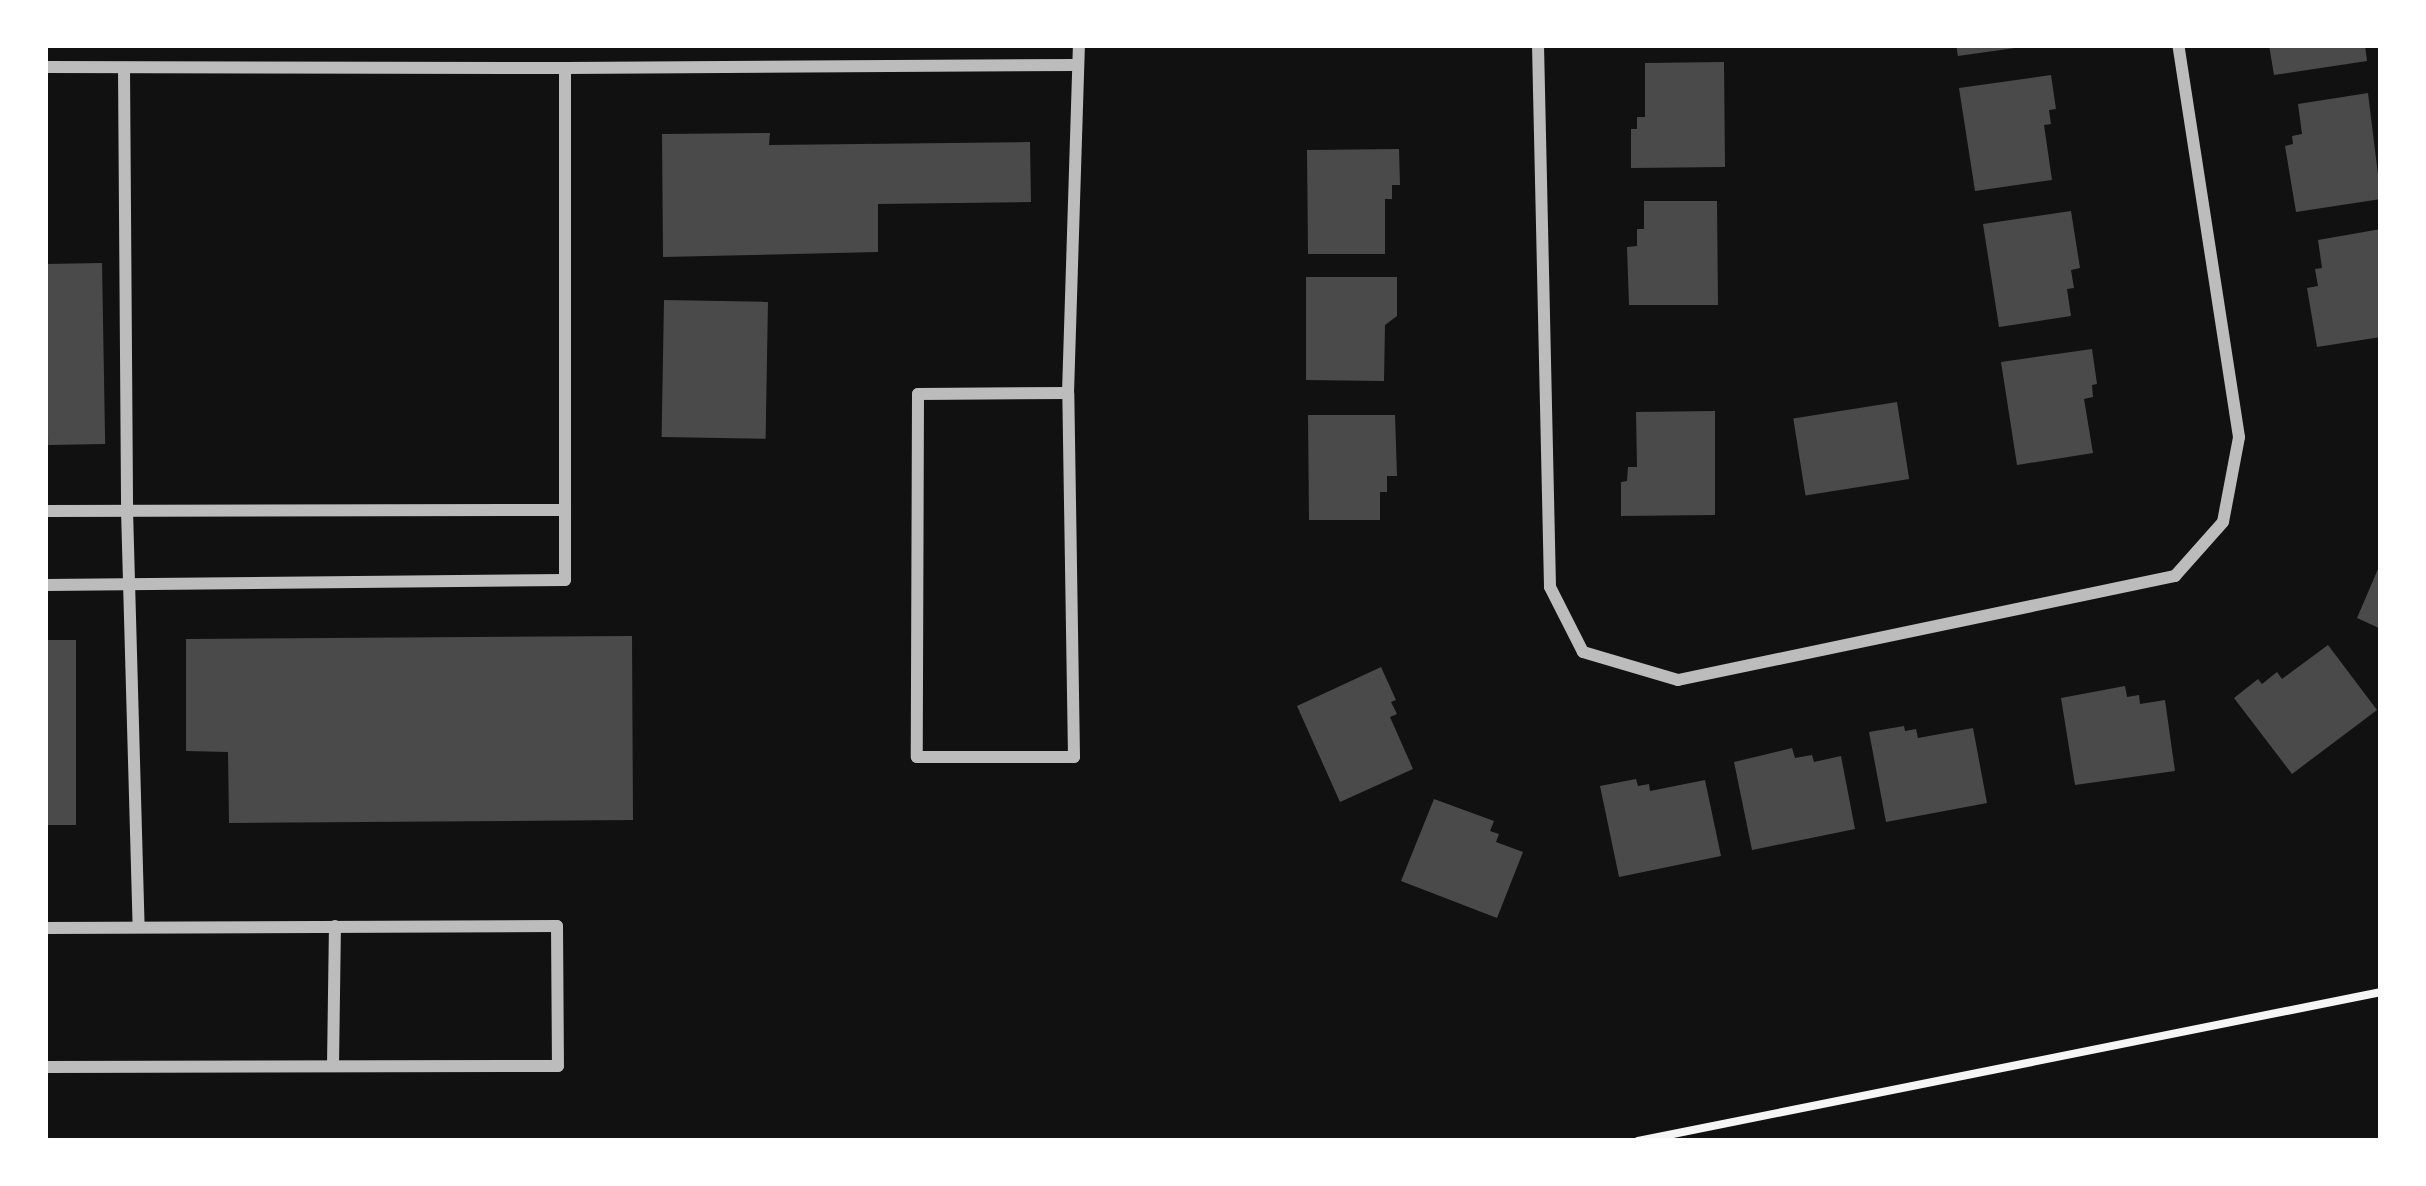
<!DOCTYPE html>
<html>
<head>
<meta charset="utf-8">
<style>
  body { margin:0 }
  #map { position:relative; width:2426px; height:1186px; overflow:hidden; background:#111; font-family:Jost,sans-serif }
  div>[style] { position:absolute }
  .building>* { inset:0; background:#4a4a4a; transform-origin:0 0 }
  .path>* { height:8px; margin:-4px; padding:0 4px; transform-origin:4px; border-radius:4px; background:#f5f5f5 }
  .minor>* { height:12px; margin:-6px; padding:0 6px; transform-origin:6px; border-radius:6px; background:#bcbcbc }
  span { translate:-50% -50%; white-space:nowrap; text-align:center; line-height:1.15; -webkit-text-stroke:12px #fff; paint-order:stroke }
  .frame { position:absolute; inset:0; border:48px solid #fff; pointer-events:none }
</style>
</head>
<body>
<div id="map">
  <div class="building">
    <div style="clip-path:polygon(1956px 45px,2015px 45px,2015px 48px,1958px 56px)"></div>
    <div style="clip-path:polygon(2269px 45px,2365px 45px,2367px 61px,2274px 75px)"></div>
    <div style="clip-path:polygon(1724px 62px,1725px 167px,1631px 168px,1631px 129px,1637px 129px,1637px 117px,1645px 117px,1645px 63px)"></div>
    <div style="clip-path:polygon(2051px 75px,2056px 109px,2049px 110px,2051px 124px,2044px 125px,2052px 180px,1975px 191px,1959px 88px)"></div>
    <div style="clip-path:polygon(2368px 93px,2381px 199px,2296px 212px,2285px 146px,2293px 144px,2292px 136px,2302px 134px,2298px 104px)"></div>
    <div style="clip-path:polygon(770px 133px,769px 145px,1030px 142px,1031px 202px,878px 204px,878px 252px,663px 257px,662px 134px)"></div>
    <div style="clip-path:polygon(1399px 149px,1400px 185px,1392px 185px,1392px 199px,1385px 199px,1385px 254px,1308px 254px,1307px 150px)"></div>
    <div style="clip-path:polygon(1644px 201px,1717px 201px,1718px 305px,1629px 305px,1627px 247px,1637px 246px,1637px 229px,1644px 229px)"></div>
    <div style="clip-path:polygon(2071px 211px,2080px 268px,2071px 270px,2074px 288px,2067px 289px,2071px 316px,1999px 327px,1983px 224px)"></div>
    <div style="clip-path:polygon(2381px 229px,2381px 337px,2317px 347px,2307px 288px,2318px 286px,2315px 269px,2322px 268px,2318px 240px)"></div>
    <div style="left:102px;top:263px;width:181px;height:57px;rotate:89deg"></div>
    <div style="clip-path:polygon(1306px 277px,1397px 277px,1397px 316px,1385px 325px,1384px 381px,1306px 380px)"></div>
    <div style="left:664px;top:300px;width:104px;height:137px;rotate:1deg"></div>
    <div style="clip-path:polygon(2092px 349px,2097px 384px,2092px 385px,2093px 397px,2084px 399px,2093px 453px,2017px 465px,2001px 362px)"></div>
    <div style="left:1897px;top:402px;width:78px;height:105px;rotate:81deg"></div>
    <div style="clip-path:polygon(1715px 411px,1715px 515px,1621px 516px,1621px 482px,1627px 481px,1628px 467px,1637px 467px,1636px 412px)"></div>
    <div style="clip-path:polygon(1308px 415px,1395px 415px,1397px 476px,1387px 476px,1387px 492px,1380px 492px,1380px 520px,1309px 520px)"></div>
    <div style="clip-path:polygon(2381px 562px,2381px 629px,2357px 618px)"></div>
    <div style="clip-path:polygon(632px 636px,633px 820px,229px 823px,228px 752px,186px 751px,186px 639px)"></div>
    <div style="left:45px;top:640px;width:31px;height:185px"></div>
    <div style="clip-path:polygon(2328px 645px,2377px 710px,2292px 774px,2234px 698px,2258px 679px,2262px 684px,2277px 672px,2282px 679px)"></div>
    <div style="clip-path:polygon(1381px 667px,1396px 700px,1391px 702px,1397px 714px,1390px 717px,1413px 769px,1340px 802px,1297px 706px)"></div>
    <div style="clip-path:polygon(2125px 686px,2127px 697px,2139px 695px,2140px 704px,2165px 700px,2175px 771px,2075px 785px,2061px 698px)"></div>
    <div style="clip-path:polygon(1904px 726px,1905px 731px,1916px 729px,1918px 738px,1973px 728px,1987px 803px,1886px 822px,1869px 732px)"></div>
    <div style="clip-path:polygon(1792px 748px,1795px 758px,1812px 755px,1814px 762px,1841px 756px,1855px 829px,1752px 850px,1734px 762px)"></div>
    <div style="clip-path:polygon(1636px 779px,1638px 786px,1649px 784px,1650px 791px,1705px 780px,1721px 856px,1619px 877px,1600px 786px)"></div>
    <div style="clip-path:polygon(1434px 799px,1494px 821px,1490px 831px,1499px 834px,1496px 842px,1523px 852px,1497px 918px,1401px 881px)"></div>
  </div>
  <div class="path">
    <div style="left:1638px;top:1141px;width:758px;rotate:-11.34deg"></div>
  </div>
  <div class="minor">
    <div style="left:1538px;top:45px;width:542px;rotate:88.73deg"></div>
    <div style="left:1550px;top:587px;width:73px;rotate:63.1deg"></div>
    <div style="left:1583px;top:652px;width:99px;rotate:16.4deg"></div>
    <div style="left:1678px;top:680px;width:508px;rotate:-11.82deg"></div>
    <div style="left:2175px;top:576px;width:72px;rotate:-48.4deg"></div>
    <div style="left:2223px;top:522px;width:86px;rotate:-79.3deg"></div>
    <div style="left:2239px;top:437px;width:397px;rotate:-98.8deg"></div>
    <div style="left:45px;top:67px;width:520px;rotate:0.11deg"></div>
    <div style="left:565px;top:68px;width:512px;rotate:90deg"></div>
    <div style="left:565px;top:580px;width:520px;rotate:179.45deg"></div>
    <div style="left:124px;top:68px;width:442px;rotate:89.6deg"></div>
    <div style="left:127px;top:510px;width:417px;rotate:88.4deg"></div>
    <div style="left:565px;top:68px;width:509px;rotate:-0.34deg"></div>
    <div style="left:1068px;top:393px;width:150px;rotate:179.6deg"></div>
    <div style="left:918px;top:394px;width:363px;rotate:90.2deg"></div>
    <div style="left:917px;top:757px;width:157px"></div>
    <div style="left:1074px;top:757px;width:364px;rotate:-90.9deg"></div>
    <div style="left:1068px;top:393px;width:348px;rotate:-88.2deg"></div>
    <div style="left:45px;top:511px;width:519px;rotate:-0.11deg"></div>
    <div style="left:45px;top:928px;width:512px;rotate:-0.22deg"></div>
    <div style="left:557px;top:926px;width:140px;rotate:89.6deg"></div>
    <div style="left:558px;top:1066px;width:513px;rotate:179.89deg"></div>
    <div style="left:333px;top:1066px;width:140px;rotate:-89.2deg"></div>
  </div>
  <div class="frame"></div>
</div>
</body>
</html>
